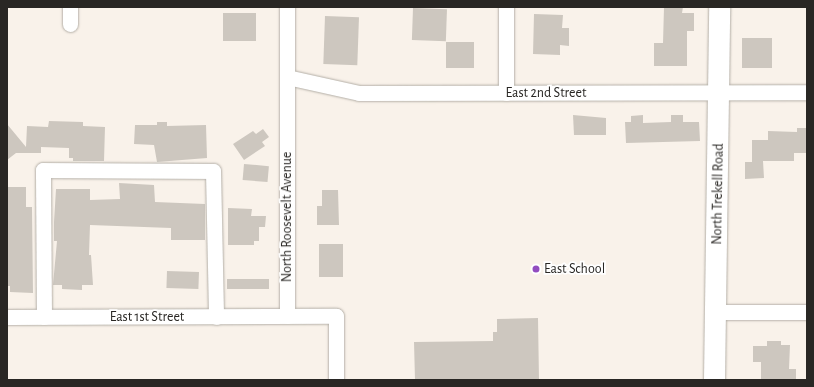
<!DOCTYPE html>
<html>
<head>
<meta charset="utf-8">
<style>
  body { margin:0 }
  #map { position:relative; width:814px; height:387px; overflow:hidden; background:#f9f2ea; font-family:"Alegreya Sans",sans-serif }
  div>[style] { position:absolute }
  .building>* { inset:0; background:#cdc7bf; transform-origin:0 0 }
  .roads { filter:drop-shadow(0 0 1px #b4afa7) drop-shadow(0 0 1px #b4afa7) }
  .street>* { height:15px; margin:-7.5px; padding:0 7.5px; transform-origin:7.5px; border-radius:7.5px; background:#fff }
  .secondary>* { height:21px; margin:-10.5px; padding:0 10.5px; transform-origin:10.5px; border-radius:10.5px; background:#fff }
  .dots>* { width:11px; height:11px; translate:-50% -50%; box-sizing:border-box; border:2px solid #fff; border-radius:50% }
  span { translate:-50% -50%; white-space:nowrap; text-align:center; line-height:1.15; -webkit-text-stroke:3.5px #fff; paint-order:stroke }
  .street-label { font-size:14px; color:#292724 }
  .poi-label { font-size:14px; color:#292724 }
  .left { translate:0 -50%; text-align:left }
  .frame { position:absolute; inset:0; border:8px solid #292724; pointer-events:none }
</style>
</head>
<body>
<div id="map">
  <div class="building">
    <div style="clip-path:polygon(664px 7px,683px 7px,682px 13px,694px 13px,694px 31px,687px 31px,687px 66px,654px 66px,654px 43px,663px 43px)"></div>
    <div style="left:413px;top:8px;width:34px;height:32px;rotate:2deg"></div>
    <div style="left:223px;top:13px;width:33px;height:28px"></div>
    <div style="clip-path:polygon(534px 14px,563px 15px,562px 28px,569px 28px,569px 46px,560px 45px,560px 55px,533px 54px)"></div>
    <div style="left:325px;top:16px;width:34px;height:48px;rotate:2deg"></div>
    <div style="left:742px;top:38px;width:30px;height:30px"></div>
    <div style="left:446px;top:42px;width:28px;height:26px"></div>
    <div style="clip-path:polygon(573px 115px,606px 118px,606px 135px,574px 135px)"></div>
    <div style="clip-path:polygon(643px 115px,643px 123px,671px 122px,671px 115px,683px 115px,683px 122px,699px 122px,700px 141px,626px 143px,625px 122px,631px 122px,631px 116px)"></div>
    <div style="clip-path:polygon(49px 121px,83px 122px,83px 126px,105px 127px,104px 161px,73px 161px,73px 158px,69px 158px,69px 148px,41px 147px,41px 153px,16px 153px,7px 160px,7px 124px,26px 147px,27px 126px,48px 127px)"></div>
    <div style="clip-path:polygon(157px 122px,167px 122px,167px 126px,206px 125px,207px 158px,157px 162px,154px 145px,134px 144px,135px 125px,157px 125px)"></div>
    <div style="clip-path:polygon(797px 128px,807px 128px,807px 153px,794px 153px,794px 161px,763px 161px,764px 178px,745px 179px,745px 162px,752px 162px,752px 140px,768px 140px,768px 131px,797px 132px)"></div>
    <div style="clip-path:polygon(263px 129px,269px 137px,262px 142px,265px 146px,244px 160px,233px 144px,253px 131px,256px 134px)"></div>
    <div style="left:244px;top:164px;width:25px;height:16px;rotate:5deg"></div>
    <div style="clip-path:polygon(119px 183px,154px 185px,155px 202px,205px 204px,205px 240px,171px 240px,171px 228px,90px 225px,89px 255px,91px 255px,93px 285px,82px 285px,82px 290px,62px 289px,62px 285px,53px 285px,57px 241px,54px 241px,54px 222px,56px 189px,90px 189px,90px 200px,120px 199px)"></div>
    <div style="clip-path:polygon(7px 187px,26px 187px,26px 207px,32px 207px,33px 293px,10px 292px,10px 286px,7px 286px)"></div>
    <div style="clip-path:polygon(322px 190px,338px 190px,339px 225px,317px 225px,317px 206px,322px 206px)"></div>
    <div style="clip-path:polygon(228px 208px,252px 209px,251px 216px,266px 216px,265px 227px,259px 227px,259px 241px,254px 241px,254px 245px,228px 245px)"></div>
    <div style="left:319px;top:244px;width:24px;height:33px"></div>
    <div style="left:167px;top:271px;width:32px;height:17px;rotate:2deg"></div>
    <div style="left:227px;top:279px;width:42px;height:10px"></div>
    <div style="clip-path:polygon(538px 318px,539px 380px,415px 380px,414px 342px,493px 341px,493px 332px,497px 332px,497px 319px)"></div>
    <div style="clip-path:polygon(767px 341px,781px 341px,781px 345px,790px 345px,789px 369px,796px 369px,796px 380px,761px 380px,761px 362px,753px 362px,753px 346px,767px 346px)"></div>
  </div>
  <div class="roads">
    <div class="street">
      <div style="left:70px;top:7px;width:17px;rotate:90deg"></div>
      <div style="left:287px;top:7px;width:309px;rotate:90deg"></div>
      <div style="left:506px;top:7px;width:86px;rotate:90deg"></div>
      <div style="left:287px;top:77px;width:74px;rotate:12.5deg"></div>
      <div style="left:359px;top:93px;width:448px;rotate:-0.1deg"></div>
      <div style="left:715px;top:312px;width:92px"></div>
      <div style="left:7px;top:317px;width:329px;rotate:-0.2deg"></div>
      <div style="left:336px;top:316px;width:64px;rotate:90deg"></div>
      <div style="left:44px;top:317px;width:147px;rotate:-90.4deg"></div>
      <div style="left:43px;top:170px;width:170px;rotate:0.3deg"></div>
      <div style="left:213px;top:171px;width:146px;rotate:88.8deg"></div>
    </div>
    <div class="secondary">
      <div style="left:714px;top:380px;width:373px;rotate:-89.2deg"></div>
    </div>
  </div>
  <div class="dots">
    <div style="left:536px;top:269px;background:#924dc0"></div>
  </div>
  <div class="street-label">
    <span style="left:546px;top:93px">East 2nd Street</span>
    <span style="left:718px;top:194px;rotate:-89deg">North Trekell Road</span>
    <span style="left:287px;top:217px;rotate:-90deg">North Roosevelt Avenue</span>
    <span style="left:147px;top:317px">East 1st Street</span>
  </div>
  <div class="poi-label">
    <span class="left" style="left:544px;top:269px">East School</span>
  </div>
  <div class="frame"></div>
</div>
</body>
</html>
